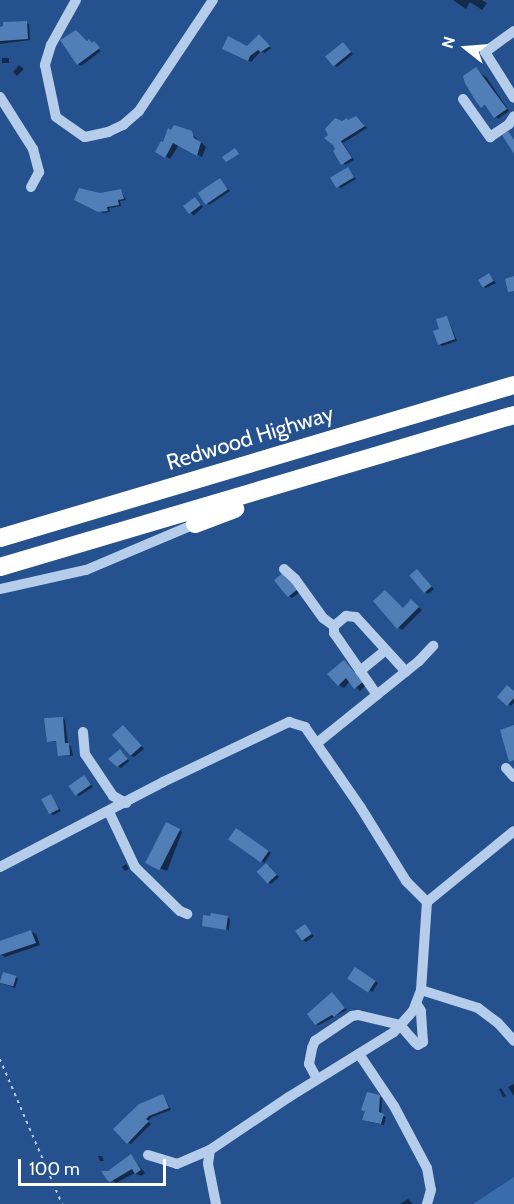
<!DOCTYPE html>
<html>
<head>
<meta charset="utf-8">
<style>
  body { margin:0 }
  #map { position:relative; width:514px; height:1204px; overflow:hidden; background:#25528e; font-family:Cabin,sans-serif }
  div>[style] { position:absolute }
  .green>* { inset:0; background:#396cab }
  .shadow>* { inset:0; background:#0007; transform-origin:0 0 }
  .building>* { inset:0; background:#517eb7; transform-origin:0 0 }
  .path>* { height:1.5px; margin-top:-0.75px; transform-origin:0; background:repeating-linear-gradient(90deg,#b5cdeb 0 3px,transparent 0 7.5px) }
  .minor>* { height:10px; margin:-5px; padding:0 5px; transform-origin:5px; border-radius:5px; background:#b5cdeb }
  .highway>* { height:18px; margin:-9px; padding:0 9px; transform-origin:9px; border-radius:9px; background:#fff }
  span { translate:-50% -50%; white-space:nowrap; text-align:center; line-height:1.15; -webkit-text-stroke:4.5px #25528e; paint-order:stroke }
  .street-label { font-size:22px; color:#fff }
  .north { position:absolute; left:436px; top:18px; width:60px; height:60px; -webkit-text-stroke:4px #25528e; paint-order:stroke; rotate:287deg; font-size:16px; font-weight:700; line-height:24px; text-align:center; color:#fff }
  .north::after { content:''; display:block; margin:auto; width:21px; height:27px; background:#fff; clip-path:polygon(50% 0,100% 100%,50% 72%,0 100%) }
  .scale { position:absolute; left:18px; top:1159px; width:148px; height:27px; box-sizing:border-box; border:3px solid #fff; border-top:0; padding-left:8px; font-size:18px; line-height:21px; white-space:nowrap; color:#fff; -webkit-text-stroke:4px #25528e; paint-order:stroke }
</style>
</head>
<body>
<div id="map">
  <div class="green">
    <div style="clip-path:polygon(514px 1177px,514px 1204px,473px 1204px)"></div>
  </div>
  <div class="shadow">
    <div style="clip-path:polygon(453px 0,482px 0,487px 3px,482px 10px,470px 2px,466px 9px)"></div>
    <div style="clip-path:polygon(26px 23px,29px 24px,30px 40px,0 44px,0 28px)"></div>
    <div style="clip-path:polygon(76px 32px,101px 51px,81px 66px,78px 64px)"></div>
    <div style="clip-path:polygon(259px 36px,271px 48px,265px 53px,261px 51px,251px 62px,224px 48px,247px 47px)"></div>
    <div style="clip-path:polygon(343px 43px,353px 54px,337px 67px,334px 65px)"></div>
    <div style="left:2px;top:58px;width:7px;height:5px"></div>
    <div style="clip-path:polygon(19px 65px,24px 69px,17px 76px,13px 72px)"></div>
    <div style="clip-path:polygon(476px 69px,487px 78px,509px 111px,498px 119px,488px 106px,482px 106px)"></div>
    <div style="clip-path:polygon(359px 119px,367px 128px,343px 143px,354px 160px,345px 165px,335px 151px,343px 122px)"></div>
    <div style="clip-path:polygon(191px 133px,206px 147px,202px 157px,179px 145px,170px 159px,157px 151px,164px 144px)"></div>
    <div style="clip-path:polygon(348px 168px,356px 179px,341px 188px,338px 186px)"></div>
    <div style="clip-path:polygon(220px 180px,230px 191px,209px 205px,206px 203px)"></div>
    <div style="clip-path:polygon(120px 190px,126px 200px,120px 201px,121px 206px,109px 208px,110px 212px,103px 213px,76px 199px)"></div>
    <div style="left:195px;top:198px;width:12px;height:13px;rotate:48deg"></div>
    <div style="clip-path:polygon(489px 274px,496px 283px,486px 288px,483px 286px)"></div>
    <div style="clip-path:polygon(447px 317px,457px 341px,442px 346px,439px 344px,441px 330px)"></div>
    <div style="clip-path:polygon(417px 571px,434px 589px,428px 594px,425px 592px)"></div>
    <div style="clip-path:polygon(284px 574px,300px 592px,292px 598px,289px 596px)"></div>
    <div style="clip-path:polygon(385px 592px,404px 609px,411px 601px,422px 610px,402px 630px,398px 627px)"></div>
    <div style="clip-path:polygon(345px 662px,366px 685px,360px 691px,350px 681px,344px 688px,339px 685px)"></div>
    <div style="clip-path:polygon(514px 692px,514px 702px,511px 706px,508px 704px)"></div>
    <div style="clip-path:polygon(62px 718px,65px 720px,68px 744px,71px 746px,73px 756px,59px 755px,58px 742px,48px 741px)"></div>
    <div style="clip-path:polygon(124px 727px,144px 749px,134px 757px,131px 756px)"></div>
    <div style="clip-path:polygon(123px 752px,129px 761px,121px 768px,118px 766px)"></div>
    <div style="clip-path:polygon(84px 777px,93px 787px,79px 796px,76px 794px)"></div>
    <div style="clip-path:polygon(51px 795px,61px 811px,53px 815px,50px 813px)"></div>
    <div style="clip-path:polygon(180px 830px,182px 832px,167px 871px,152px 865px)"></div>
    <div style="left:237px;top:830px;width:41px;height:12px;rotate:34deg"></div>
    <div style="clip-path:polygon(126px 864px,129px 869px,125px 871px,122px 867px)"></div>
    <div style="clip-path:polygon(269px 866px,279px 877px,271px 884px,269px 883px)"></div>
    <div style="clip-path:polygon(227px 917px,230px 919px,229px 930px,204px 925px)"></div>
    <div style="clip-path:polygon(305px 926px,314px 936px,306px 942px,303px 940px)"></div>
    <div style="clip-path:polygon(31px 931px,36px 934px,40px 945px,5px 957px,0 954px,0 942px)"></div>
    <div style="left:356px;top:969px;width:26px;height:11px;rotate:32deg"></div>
    <div style="clip-path:polygon(15px 977px,18px 979px,15px 988px,4px 984px)"></div>
    <div style="clip-path:polygon(332px 993px,347px 1010px,319px 1025px,316px 1024px)"></div>
    <div style="clip-path:polygon(514px 1084px,514px 1096px,508px 1087px)"></div>
    <div style="clip-path:polygon(501px 1088px,506px 1096px,503px 1097px,499px 1089px)"></div>
    <div style="clip-path:polygon(163px 1095px,171px 1110px,152px 1117px,148px 1121px,151px 1124px,131px 1144px,128px 1143px)"></div>
    <div style="clip-path:polygon(379px 1097px,382px 1098px,381px 1115px,386px 1117px,384px 1125px,367px 1121px)"></div>
    <div style="clip-path:polygon(98px 1156px,102px 1156px,104px 1161px,100px 1161px)"></div>
    <div style="clip-path:polygon(131px 1156px,145px 1173px,141px 1176px,135px 1173px,116px 1183px,111px 1180px,108px 1172px)"></div>
    <div style="clip-path:polygon(408px 1199px,413px 1204px,400px 1204px)"></div>
  </div>
  <div class="building">
    <div style="clip-path:polygon(27px 21px,28px 39px,0 41px,0 27px,3px 26px,3px 22px)"></div>
    <div style="clip-path:polygon(76px 30px,87px 41px,89px 39px,92px 43px,94px 41px,100px 48px,77px 65px,60px 40px)"></div>
    <div style="clip-path:polygon(259px 34px,270px 46px,261px 52px,258px 50px,250px 56px,248px 61px,222px 49px,228px 36px,247px 46px)"></div>
    <div style="left:343px;top:42px;width:13px;height:23px;rotate:51deg"></div>
    <div style="clip-path:polygon(476px 67px,507px 109px,494px 118px,485px 105px,481px 108px,475px 100px,465px 83px,463px 76px)"></div>
    <div style="clip-path:polygon(356px 116px,365px 126px,341px 141px,352px 158px,341px 165px,333px 151px,335px 149px,333px 145px,324px 138px,328px 135px,325px 129px,335px 118px,342px 121px,347px 118px,348px 120px)"></div>
    <div style="clip-path:polygon(174px 125px,192px 131px,194px 138px,201px 142px,197px 156px,173px 143px,165px 158px,155px 152px,161px 141px,163px 142px,168px 128px,171px 130px)"></div>
    <div style="clip-path:polygon(508px 131px,514px 140px,514px 154px,502px 135px)"></div>
    <div style="clip-path:polygon(235px 148px,239px 154px,226px 162px,222px 157px)"></div>
    <div style="left:348px;top:167px;width:12px;height:21px;rotate:59deg"></div>
    <div style="left:220px;top:178px;width:14px;height:27px;rotate:56deg"></div>
    <div style="clip-path:polygon(79px 188px,100px 193px,121px 189px,124px 199px,118px 200px,119px 205px,107px 207px,108px 211px,98px 212px,74px 200px)"></div>
    <div style="left:195px;top:197px;width:10px;height:15px;rotate:53deg"></div>
    <div style="left:489px;top:273px;width:9px;height:13px;rotate:58deg"></div>
    <div style="clip-path:polygon(514px 276px,514px 291px,508px 292px,505px 279px)"></div>
    <div style="clip-path:polygon(447px 316px,455px 339px,438px 345px,433px 331px,439px 329px,436px 319px)"></div>
    <div style="left:417px;top:569px;width:23px;height:10px;rotate:50deg"></div>
    <div style="left:284px;top:572px;width:22px;height:13px;rotate:51deg"></div>
    <div style="clip-path:polygon(385px 590px,403px 608px,411px 599px,419px 607px,397px 629px,373px 601px)"></div>
    <div style="clip-path:polygon(344px 660px,363px 682px,354px 689px,346px 678px,338px 686px,327px 674px)"></div>
    <div style="clip-path:polygon(507px 685px,514px 691px,514px 698px,507px 706px,497px 697px)"></div>
    <div style="clip-path:polygon(63px 717px,65px 743px,69px 743px,70px 755px,58px 756px,56px 741px,47px 742px,44px 718px)"></div>
    <div style="left:123px;top:725px;width:28px;height:15px;rotate:48deg"></div>
    <div style="clip-path:polygon(514px 725px,514px 760px,509px 762px,500px 730px)"></div>
    <div style="clip-path:polygon(120px 749px,128px 759px,117px 767px,108px 759px)"></div>
    <div style="left:84px;top:775px;width:12px;height:19px;rotate:55deg"></div>
    <div style="left:51px;top:794px;width:17px;height:11px;rotate:62deg"></div>
    <div style="left:166px;top:822px;width:16px;height:46px;rotate:27deg"></div>
    <div style="left:236px;top:828px;width:40px;height:14px;rotate:35deg"></div>
    <div style="left:266px;top:863px;width:16px;height:13px;rotate:47deg"></div>
    <div style="clip-path:polygon(211px 913px,228px 916px,226px 930px,202px 926px,203px 915px,210px 916px)"></div>
    <div style="left:305px;top:924px;width:12px;height:12px;rotate:55deg"></div>
    <div style="clip-path:polygon(31px 930px,36px 943px,0 955px,0 941px)"></div>
    <div style="left:355px;top:967px;width:25px;height:14px;rotate:34deg"></div>
    <div style="left:3px;top:972px;width:14px;height:11px;rotate:17deg"></div>
    <div style="clip-path:polygon(332px 992px,345px 1008px,334px 1017px,332px 1015px,315px 1025px,307px 1014px)"></div>
    <div style="clip-path:polygon(367px 1092px,380px 1095px,379px 1112px,384px 1114px,381px 1124px,362px 1120px,365px 1111px,361px 1110px)"></div>
    <div style="clip-path:polygon(163px 1094px,169px 1108px,149px 1116px,146px 1119px,149px 1121px,127px 1144px,113px 1129px,139px 1104px)"></div>
    <div style="clip-path:polygon(131px 1154px,141px 1170px,135px 1174px,132px 1169px,110px 1182px,107px 1180px,101px 1171px,108px 1171px)"></div>
  </div>
  <div class="path">
    <div style="left:0;top:1059px;width:158px;rotate:66.8deg"></div>
  </div>
  <div class="minor">
    <div style="left:76px;top:0;width:51px;rotate:119.1deg"></div>
    <div style="left:51px;top:45px;width:21px;rotate:107deg"></div>
    <div style="left:45px;top:65px;width:53px;rotate:78.1deg"></div>
    <div style="left:56px;top:117px;width:35px;rotate:35deg"></div>
    <div style="left:85px;top:137px;width:24px;rotate:-12deg"></div>
    <div style="left:108px;top:132px;width:17px;rotate:-25deg"></div>
    <div style="left:123px;top:125px;width:21px;rotate:-41deg"></div>
    <div style="left:139px;top:111px;width:133px;rotate:-56.3deg"></div>
    <div style="left:514px;top:31px;width:36px;rotate:144deg"></div>
    <div style="left:485px;top:52px;width:54px;rotate:57.8deg"></div>
    <div style="left:0;top:97px;width:62px;rotate:57.6deg"></div>
    <div style="left:33px;top:149px;width:24px;rotate:75deg"></div>
    <div style="left:39px;top:172px;width:17px;rotate:118deg"></div>
    <div style="left:463px;top:99px;width:47px;rotate:54.6deg"></div>
    <div style="left:490px;top:137px;width:23px;rotate:-34deg"></div>
    <div style="left:509px;top:124px;width:9px;rotate:-58deg"></div>
    <div style="left:284px;top:569px;width:15px;rotate:42deg"></div>
    <div style="left:295px;top:579px;width:48px;rotate:54.3deg"></div>
    <div style="left:323px;top:618px;width:14px;rotate:36deg"></div>
    <div style="left:0;top:589px;width:88px;rotate:-12.5deg"></div>
    <div style="left:86px;top:570px;width:118px;rotate:-22.9deg"></div>
    <div style="left:360px;top:671px;width:33px;rotate:-39deg"></div>
    <div style="left:377px;top:695px;width:75px;rotate:-124.7deg"></div>
    <div style="left:334px;top:633px;width:7px;rotate:-90deg"></div>
    <div style="left:334px;top:626px;width:16px;rotate:-40deg"></div>
    <div style="left:346px;top:616px;width:10px;rotate:6deg"></div>
    <div style="left:356px;top:617px;width:74px;rotate:47.7deg"></div>
    <div style="left:83px;top:732px;width:22px;rotate:85deg"></div>
    <div style="left:85px;top:754px;width:50px;rotate:56.3deg"></div>
    <div style="left:113px;top:796px;width:15px;rotate:28deg"></div>
    <div style="left:317px;top:743px;width:131px;rotate:-38.8deg"></div>
    <div style="left:419px;top:661px;width:21px;rotate:-47deg"></div>
    <div style="left:506px;top:768px;width:12px;rotate:48deg"></div>
    <div style="left:109px;top:812px;width:61px;rotate:64.7deg"></div>
    <div style="left:135px;top:867px;width:63px;rotate:44.4deg"></div>
    <div style="left:180px;top:911px;width:8px;rotate:23deg"></div>
    <div style="left:0;top:867px;width:184px;rotate:-27.5deg"></div>
    <div style="left:163px;top:782px;width:140px;rotate:-25.5deg"></div>
    <div style="left:289px;top:722px;width:17px;rotate:17deg"></div>
    <div style="left:305px;top:727px;width:98px;rotate:55.3deg"></div>
    <div style="left:361px;top:808px;width:86px;rotate:58.3deg"></div>
    <div style="left:406px;top:881px;width:30px;rotate:45deg"></div>
    <div style="left:421px;top:990px;width:60px;rotate:17.5deg"></div>
    <div style="left:478px;top:1008px;width:25px;rotate:37deg"></div>
    <div style="left:498px;top:1023px;width:24px;rotate:48deg"></div>
    <div style="left:359px;top:1054px;width:63px;rotate:56.1deg"></div>
    <div style="left:394px;top:1106px;width:70px;rotate:62deg"></div>
    <div style="left:427px;top:1168px;width:22px;rotate:80deg"></div>
    <div style="left:431px;top:1190px;width:15px;rotate:106deg"></div>
    <div style="left:317px;top:1079px;width:17px;rotate:-118deg"></div>
    <div style="left:309px;top:1064px;width:16px;rotate:-79deg"></div>
    <div style="left:312px;top:1048px;width:8px;rotate:-67deg"></div>
    <div style="left:315px;top:1041px;width:45px;rotate:-34deg"></div>
    <div style="left:352px;top:1016px;width:6px;rotate:-9deg"></div>
    <div style="left:358px;top:1015px;width:43px;rotate:13.4deg"></div>
    <div style="left:400px;top:1025px;width:23px;rotate:49deg"></div>
    <div style="left:415px;top:1042px;width:4px;rotate:45deg"></div>
    <div style="left:418px;top:1045px;width:6px;rotate:-31deg"></div>
    <div style="left:423px;top:1042px;width:31px;rotate:-94deg"></div>
    <div style="left:421px;top:1011px;width:9px;rotate:-122deg"></div>
    <div style="left:148px;top:1155px;width:30px;rotate:17deg"></div>
    <div style="left:177px;top:1164px;width:36px;rotate:-23deg"></div>
    <div style="left:216px;top:1204px;width:41px;rotate:-101.3deg"></div>
    <div style="left:208px;top:1164px;width:14px;rotate:-82deg"></div>
    <div style="left:210px;top:1150px;width:95px;rotate:-33.9deg"></div>
    <div style="left:289px;top:1097px;width:123px;rotate:-31.8deg"></div>
    <div style="left:394px;top:1032px;width:28px;rotate:-48deg"></div>
    <div style="left:413px;top:1011px;width:22px;rotate:-69deg"></div>
    <div style="left:421px;top:990px;width:88px;rotate:-86.1deg"></div>
    <div style="left:427px;top:902px;width:112px;rotate:-39.2deg"></div>
  </div>
  <div class="highway">
    <div style="left:195px;top:524px;width:43px;rotate:-20.6deg"></div>
    <div style="left:0;top:538px;width:536px;rotate:-16.58deg"></div>
    <div style="left:0;top:567px;width:536px;rotate:-16.47deg"></div>
  </div>
  <div class="street-label">
    <span style="left:250px;top:438px;rotate:-17deg">Redwood Highway</span>
  </div>
  <div class="north">N</div>
  <div class="scale">100 m</div>
</div>
</body>
</html>
